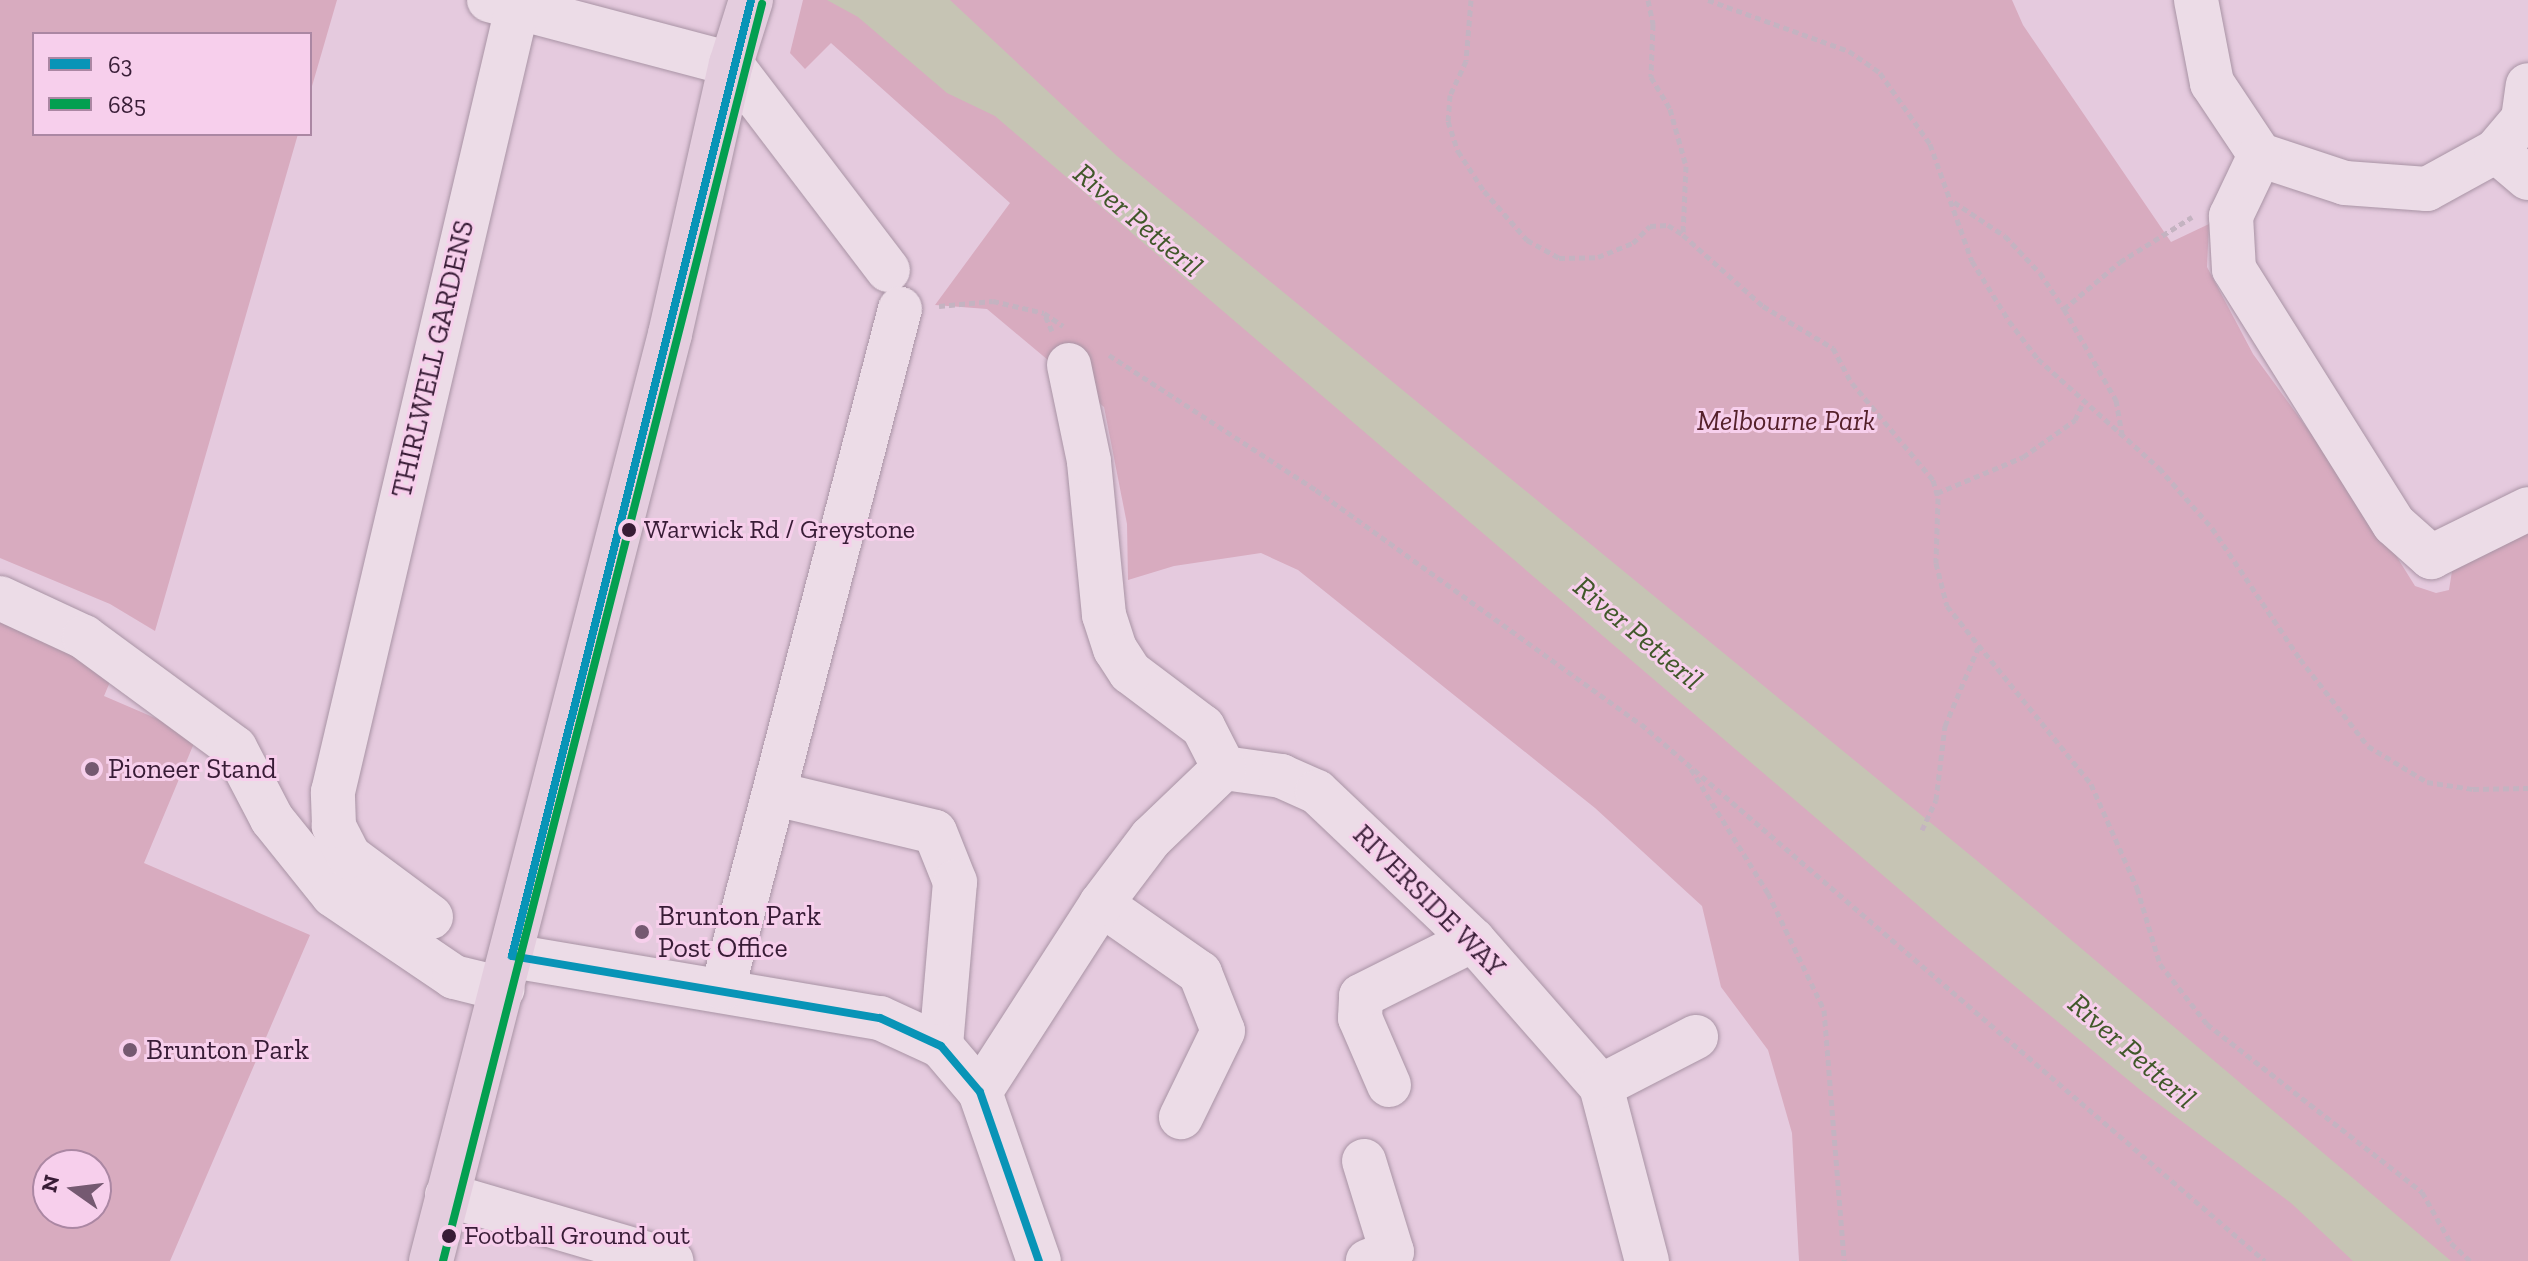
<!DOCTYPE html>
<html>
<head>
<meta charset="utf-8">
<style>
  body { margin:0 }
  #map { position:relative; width:2528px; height:1261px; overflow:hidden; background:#e5cade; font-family:"Zilla Slab",serif }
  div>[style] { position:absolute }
  .green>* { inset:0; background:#d8abbf }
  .water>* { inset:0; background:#c6c4b4 }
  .path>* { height:5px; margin-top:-2.5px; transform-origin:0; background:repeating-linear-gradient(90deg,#c4b3c1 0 6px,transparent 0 10px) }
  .roads { filter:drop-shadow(0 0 2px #a994a5) drop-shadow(0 0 2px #a994a5) }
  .minor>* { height:44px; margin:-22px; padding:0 22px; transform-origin:22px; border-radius:22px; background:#ecdce7 }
  .major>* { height:44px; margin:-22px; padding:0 22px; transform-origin:22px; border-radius:22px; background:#e4cdde }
  .bus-1>* { height:8px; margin:-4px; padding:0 4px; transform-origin:4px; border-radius:4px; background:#0894b7 }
  .bus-2>* { height:8px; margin:-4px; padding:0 4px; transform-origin:4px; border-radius:4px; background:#039f50 }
  .dots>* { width:22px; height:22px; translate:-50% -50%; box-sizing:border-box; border:4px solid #f7cfec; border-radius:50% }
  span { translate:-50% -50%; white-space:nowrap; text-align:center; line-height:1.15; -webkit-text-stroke:6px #f7cfec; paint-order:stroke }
  .bus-label { font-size:26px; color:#381c36 }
  .left { translate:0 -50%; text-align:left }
  .street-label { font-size:28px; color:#381c36 }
  .park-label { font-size:28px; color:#55212b; font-style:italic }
  .poi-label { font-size:28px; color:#381c36 }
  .water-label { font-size:30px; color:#41582a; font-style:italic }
  .legend { position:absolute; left:32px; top:32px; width:280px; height:104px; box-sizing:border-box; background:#f7cfec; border:2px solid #ab87a3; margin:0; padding:10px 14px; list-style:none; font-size:24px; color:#381c36 }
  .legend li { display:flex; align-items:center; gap:16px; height:40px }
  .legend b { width:40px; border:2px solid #ab87a3 }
  .north { position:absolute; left:32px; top:1149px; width:80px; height:80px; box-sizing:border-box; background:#f7cfec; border:2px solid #ab87a3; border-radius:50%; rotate:284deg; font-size:22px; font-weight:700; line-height:32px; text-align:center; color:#381c36 }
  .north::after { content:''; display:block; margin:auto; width:28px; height:36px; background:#755971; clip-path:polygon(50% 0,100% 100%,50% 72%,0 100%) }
</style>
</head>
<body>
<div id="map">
  <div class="green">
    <div style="clip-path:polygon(0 0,337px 0,310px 93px,310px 34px,34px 34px,34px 134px,298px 134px,155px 631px,110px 604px,0 558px)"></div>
    <div style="clip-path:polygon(803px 0,2012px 0,2023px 25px,2171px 242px,2209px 224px,2207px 267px,2253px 354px,2372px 517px,2415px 586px,2436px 593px,2449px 590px,2452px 571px,2528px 527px,2528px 1261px,1799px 1261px,1792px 1133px,1768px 1050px,1721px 987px,1702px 906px,1595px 808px,1298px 570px,1261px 553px,1174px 566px,1128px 580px,1127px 524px,1104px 407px,987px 309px,935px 305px,1010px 203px,831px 43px,805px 69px,790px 53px)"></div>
    <div style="clip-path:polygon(evenodd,0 620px,115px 670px,104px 696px,197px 736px,144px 863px,310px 935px,170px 1261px,0 1261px,0 620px,48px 1165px,96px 1165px,96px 1213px,48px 1213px,48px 1165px)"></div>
  </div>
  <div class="water">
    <div style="clip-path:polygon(827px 0,950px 0,1117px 156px,1992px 873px,2451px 1261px,2353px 1261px,2291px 1203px,2144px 1093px,1948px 931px,995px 116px,947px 93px,858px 17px)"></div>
  </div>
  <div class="path">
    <div style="left:1471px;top:0;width:61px;rotate:94.7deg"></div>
    <div style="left:1466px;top:61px;width:38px;rotate:115deg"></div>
    <div style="left:1450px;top:95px;width:26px;rotate:94deg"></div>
    <div style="left:1448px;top:121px;width:32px;rotate:72deg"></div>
    <div style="left:1458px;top:151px;width:48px;rotate:57deg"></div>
    <div style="left:1484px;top:191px;width:65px;rotate:48.7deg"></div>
    <div style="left:1527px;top:240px;width:37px;rotate:29deg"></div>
    <div style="left:1559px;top:258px;width:39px;rotate:-1deg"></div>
    <div style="left:1598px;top:257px;width:38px;rotate:-22deg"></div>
    <div style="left:1633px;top:243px;width:24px;rotate:-45deg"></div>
    <div style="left:1650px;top:226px;width:18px;rotate:-3deg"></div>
    <div style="left:1668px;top:225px;width:17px;rotate:33deg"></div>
    <div style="left:1648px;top:0;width:25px;rotate:78deg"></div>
    <div style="left:1653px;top:24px;width:53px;rotate:92.2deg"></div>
    <div style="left:1651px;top:77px;width:37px;rotate:59deg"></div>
    <div style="left:1670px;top:109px;width:59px;rotate:74.3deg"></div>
    <div style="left:1686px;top:166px;width:69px;rotate:92.5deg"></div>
    <div style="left:1683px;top:235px;width:107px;rotate:41.6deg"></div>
    <div style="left:1763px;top:306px;width:82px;rotate:31deg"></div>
    <div style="left:1833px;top:348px;width:40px;rotate:62deg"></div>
    <div style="left:1852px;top:383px;width:126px;rotate:50.1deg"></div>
    <div style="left:1933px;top:480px;width:19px;rotate:74deg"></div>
    <div style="left:1938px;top:498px;width:65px;rotate:91.8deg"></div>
    <div style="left:1936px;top:563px;width:44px;rotate:75.7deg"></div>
    <div style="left:1947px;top:606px;width:229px;rotate:51deg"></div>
    <div style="left:2091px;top:784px;width:114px;rotate:66.1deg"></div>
    <div style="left:2137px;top:888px;width:79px;rotate:73.2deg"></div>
    <div style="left:2160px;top:964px;width:76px;rotate:51.9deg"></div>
    <div style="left:2207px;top:1024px;width:273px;rotate:38deg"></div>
    <div style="left:2422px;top:1192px;width:59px;rotate:60.4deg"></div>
    <div style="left:2451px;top:1243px;width:26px;rotate:43deg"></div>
    <div style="left:1708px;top:0;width:150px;rotate:19.9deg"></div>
    <div style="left:1849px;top:51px;width:38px;rotate:35deg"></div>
    <div style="left:1880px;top:73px;width:87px;rotate:54.8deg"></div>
    <div style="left:1930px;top:144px;width:124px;rotate:70.3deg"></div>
    <div style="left:1972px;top:261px;width:70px;rotate:58.3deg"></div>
    <div style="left:2009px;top:321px;width:48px;rotate:52.7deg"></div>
    <div style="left:2038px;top:359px;width:163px;rotate:42deg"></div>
    <div style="left:2159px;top:468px;width:80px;rotate:48.5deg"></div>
    <div style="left:2212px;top:528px;width:158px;rotate:56.1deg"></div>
    <div style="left:2300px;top:659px;width:110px;rotate:52deg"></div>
    <div style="left:2368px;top:746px;width:69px;rotate:31.4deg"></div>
    <div style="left:2427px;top:782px;width:47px;rotate:8.7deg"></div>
    <div style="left:2473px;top:789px;width:55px;rotate:-1deg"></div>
    <div style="left:1954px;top:202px;width:61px;rotate:33.7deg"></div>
    <div style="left:2005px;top:236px;width:51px;rotate:46.6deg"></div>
    <div style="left:2040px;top:273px;width:43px;rotate:56.3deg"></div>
    <div style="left:2064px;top:309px;width:73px;rotate:-40deg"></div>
    <div style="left:2120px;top:262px;width:85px;rotate:-32deg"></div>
    <div style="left:939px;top:306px;width:54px;rotate:-5.3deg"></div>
    <div style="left:993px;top:301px;width:52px;rotate:13.2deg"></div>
    <div style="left:2064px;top:309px;width:105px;rotate:60.3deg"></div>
    <div style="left:2116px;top:400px;width:35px;rotate:80deg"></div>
    <div style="left:1052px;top:331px;width:20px;rotate:-114deg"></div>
    <div style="left:1044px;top:313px;width:23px;rotate:34deg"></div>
    <div style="left:1109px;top:355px;width:247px;rotate:33.1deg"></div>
    <div style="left:1316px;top:490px;width:400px;rotate:35.8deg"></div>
    <div style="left:1641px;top:724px;width:823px;rotate:40.71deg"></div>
    <div style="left:1937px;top:493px;width:93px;rotate:-22.7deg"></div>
    <div style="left:2023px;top:457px;width:64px;rotate:-35.4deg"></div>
    <div style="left:2075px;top:420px;width:19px;rotate:-65deg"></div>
    <div style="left:1691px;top:769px;width:146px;rotate:58.2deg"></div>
    <div style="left:1768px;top:893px;width:130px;rotate:64.4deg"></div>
    <div style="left:1824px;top:1010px;width:252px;rotate:85.4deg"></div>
    <div style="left:1922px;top:830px;width:33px;rotate:-65deg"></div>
    <div style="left:1936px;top:800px;width:75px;rotate:-83.1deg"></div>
    <div style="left:1945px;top:726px;width:85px;rotate:-67.1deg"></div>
  </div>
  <div class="roads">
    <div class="minor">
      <div style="left:489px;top:0;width:250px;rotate:14.8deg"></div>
      <div style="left:731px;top:64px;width:259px;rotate:52.7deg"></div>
      <div style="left:2196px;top:0;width:85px;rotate:79.1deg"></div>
      <div style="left:2212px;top:83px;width:87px;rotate:56.3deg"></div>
      <div style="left:2260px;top:155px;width:89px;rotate:18.2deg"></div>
      <div style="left:2345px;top:183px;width:82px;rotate:4.2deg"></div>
      <div style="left:2427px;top:189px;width:79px;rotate:-28.8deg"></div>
      <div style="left:2496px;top:151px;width:42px;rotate:-49.8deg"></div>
      <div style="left:2523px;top:119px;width:34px;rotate:-82deg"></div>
      <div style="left:2496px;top:151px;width:42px;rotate:40.2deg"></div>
      <div style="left:2260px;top:155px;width:68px;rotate:115.4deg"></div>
      <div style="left:2231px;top:216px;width:53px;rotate:86.8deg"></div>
      <div style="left:2234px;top:269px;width:301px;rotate:57.9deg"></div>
      <div style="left:2394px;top:524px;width:50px;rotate:41.7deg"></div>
      <div style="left:2431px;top:557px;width:108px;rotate:-26.3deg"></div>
      <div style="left:0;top:598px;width:93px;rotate:24.9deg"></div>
      <div style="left:84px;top:637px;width:187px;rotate:36.3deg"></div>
      <div style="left:235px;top:748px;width:80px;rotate:62.5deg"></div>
      <div style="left:272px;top:819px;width:97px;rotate:51.2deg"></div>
      <div style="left:333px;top:895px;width:146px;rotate:34.1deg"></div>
      <div style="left:454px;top:977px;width:50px;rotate:13.8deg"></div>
      <div style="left:1224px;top:768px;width:58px;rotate:8deg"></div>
      <div style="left:1281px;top:776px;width:39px;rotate:24deg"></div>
      <div style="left:1317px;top:792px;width:215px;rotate:43.5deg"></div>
      <div style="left:1473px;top:940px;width:194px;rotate:48.8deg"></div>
      <div style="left:1601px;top:1086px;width:181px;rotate:75.3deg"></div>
      <div style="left:776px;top:794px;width:163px;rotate:13.4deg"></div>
      <div style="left:935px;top:832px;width:54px;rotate:68.2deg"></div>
      <div style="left:955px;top:882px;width:165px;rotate:94.9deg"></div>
      <div style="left:1101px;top:904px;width:121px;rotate:34.9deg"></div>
      <div style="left:1200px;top:973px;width:62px;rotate:68.4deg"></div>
      <div style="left:1223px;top:1031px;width:96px;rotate:116deg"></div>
      <div style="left:431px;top:917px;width:102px;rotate:-143.4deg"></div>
      <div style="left:349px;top:856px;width:34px;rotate:-117deg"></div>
      <div style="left:334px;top:826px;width:34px;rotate:-92deg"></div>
      <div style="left:333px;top:792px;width:805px;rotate:-76.79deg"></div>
      <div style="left:512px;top:956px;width:373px;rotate:9.6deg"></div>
      <div style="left:880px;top:1018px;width:67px;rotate:24.7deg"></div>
      <div style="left:941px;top:1046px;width:60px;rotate:49.7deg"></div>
      <div style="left:980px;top:1092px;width:179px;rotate:70.8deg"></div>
      <div style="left:723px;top:988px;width:702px;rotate:-75.39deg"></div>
      <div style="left:1389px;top:1085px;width:73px;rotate:-113.4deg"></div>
      <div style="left:1360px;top:1018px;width:22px;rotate:-87deg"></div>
      <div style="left:1361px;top:996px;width:125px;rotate:-26.6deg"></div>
      <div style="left:1601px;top:1086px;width:107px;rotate:-27.3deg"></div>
      <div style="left:980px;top:1092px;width:224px;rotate:-57.2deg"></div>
      <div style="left:1101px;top:904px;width:83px;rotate:-52.9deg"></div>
      <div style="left:1151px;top:838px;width:101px;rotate:-43.8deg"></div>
      <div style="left:1224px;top:768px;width:46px;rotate:-117.1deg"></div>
      <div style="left:1203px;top:727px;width:91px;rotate:-143deg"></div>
      <div style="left:1130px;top:672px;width:27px;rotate:-123deg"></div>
      <div style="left:1115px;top:649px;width:36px;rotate:-108deg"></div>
      <div style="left:1104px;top:615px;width:155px;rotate:-95.6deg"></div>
      <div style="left:1089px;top:461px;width:98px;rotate:-101.8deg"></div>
      <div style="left:1364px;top:1161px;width:95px;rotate:72.9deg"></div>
      <div style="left:1392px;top:1252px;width:26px;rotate:159deg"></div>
      <div style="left:447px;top:1195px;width:234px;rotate:16.4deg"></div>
    </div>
    <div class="major">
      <div style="left:431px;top:1261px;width:957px;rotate:-75.54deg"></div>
      <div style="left:670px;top:334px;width:277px;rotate:-77.3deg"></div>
      <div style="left:731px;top:64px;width:67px;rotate:-72.6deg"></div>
    </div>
  </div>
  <div class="bus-1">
    <div style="left:512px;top:956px;width:985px;rotate:-75.96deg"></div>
    <div style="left:512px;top:956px;width:373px;rotate:9.6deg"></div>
    <div style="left:880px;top:1018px;width:67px;rotate:24.7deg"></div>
    <div style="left:941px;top:1046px;width:60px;rotate:49.7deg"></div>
    <div style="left:980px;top:1092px;width:179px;rotate:70.8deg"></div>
  </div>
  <div class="bus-2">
    <div style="left:443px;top:1261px;width:1297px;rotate:-75.76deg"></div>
  </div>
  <div class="dots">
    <div style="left:629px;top:530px;background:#381c36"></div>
    <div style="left:92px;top:769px;background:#755971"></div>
    <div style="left:642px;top:932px;background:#755971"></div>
    <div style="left:130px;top:1050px;background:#755971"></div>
    <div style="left:449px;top:1236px;background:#381c36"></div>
  </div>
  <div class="bus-label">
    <span class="left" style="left:644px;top:530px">Warwick Rd / Greystone</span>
    <span class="left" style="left:464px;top:1236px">Football Ground out</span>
  </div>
  <div class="street-label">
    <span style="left:433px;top:359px;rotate:-77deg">THIRLWELL GARDENS</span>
    <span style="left:1429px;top:901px;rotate:45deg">RIVERSIDE WAY</span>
  </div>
  <div class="park-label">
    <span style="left:1786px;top:421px">Melbourne Park</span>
  </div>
  <div class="poi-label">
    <span class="left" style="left:108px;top:769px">Pioneer Stand</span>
    <span class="left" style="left:658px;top:932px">Brunton Park<br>Post Office</span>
    <span class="left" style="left:146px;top:1050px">Brunton Park</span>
  </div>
  <div class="water-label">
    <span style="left:1138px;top:220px;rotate:40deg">River Petteril</span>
    <span style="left:1638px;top:633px;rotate:40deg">River Petteril</span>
    <span style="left:2132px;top:1051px;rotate:41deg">River Petteril</span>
  </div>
  <ul class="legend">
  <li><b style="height:10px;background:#0894b7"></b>63</li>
  <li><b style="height:10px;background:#039f50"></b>685</li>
  </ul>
  <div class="north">N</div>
</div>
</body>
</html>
